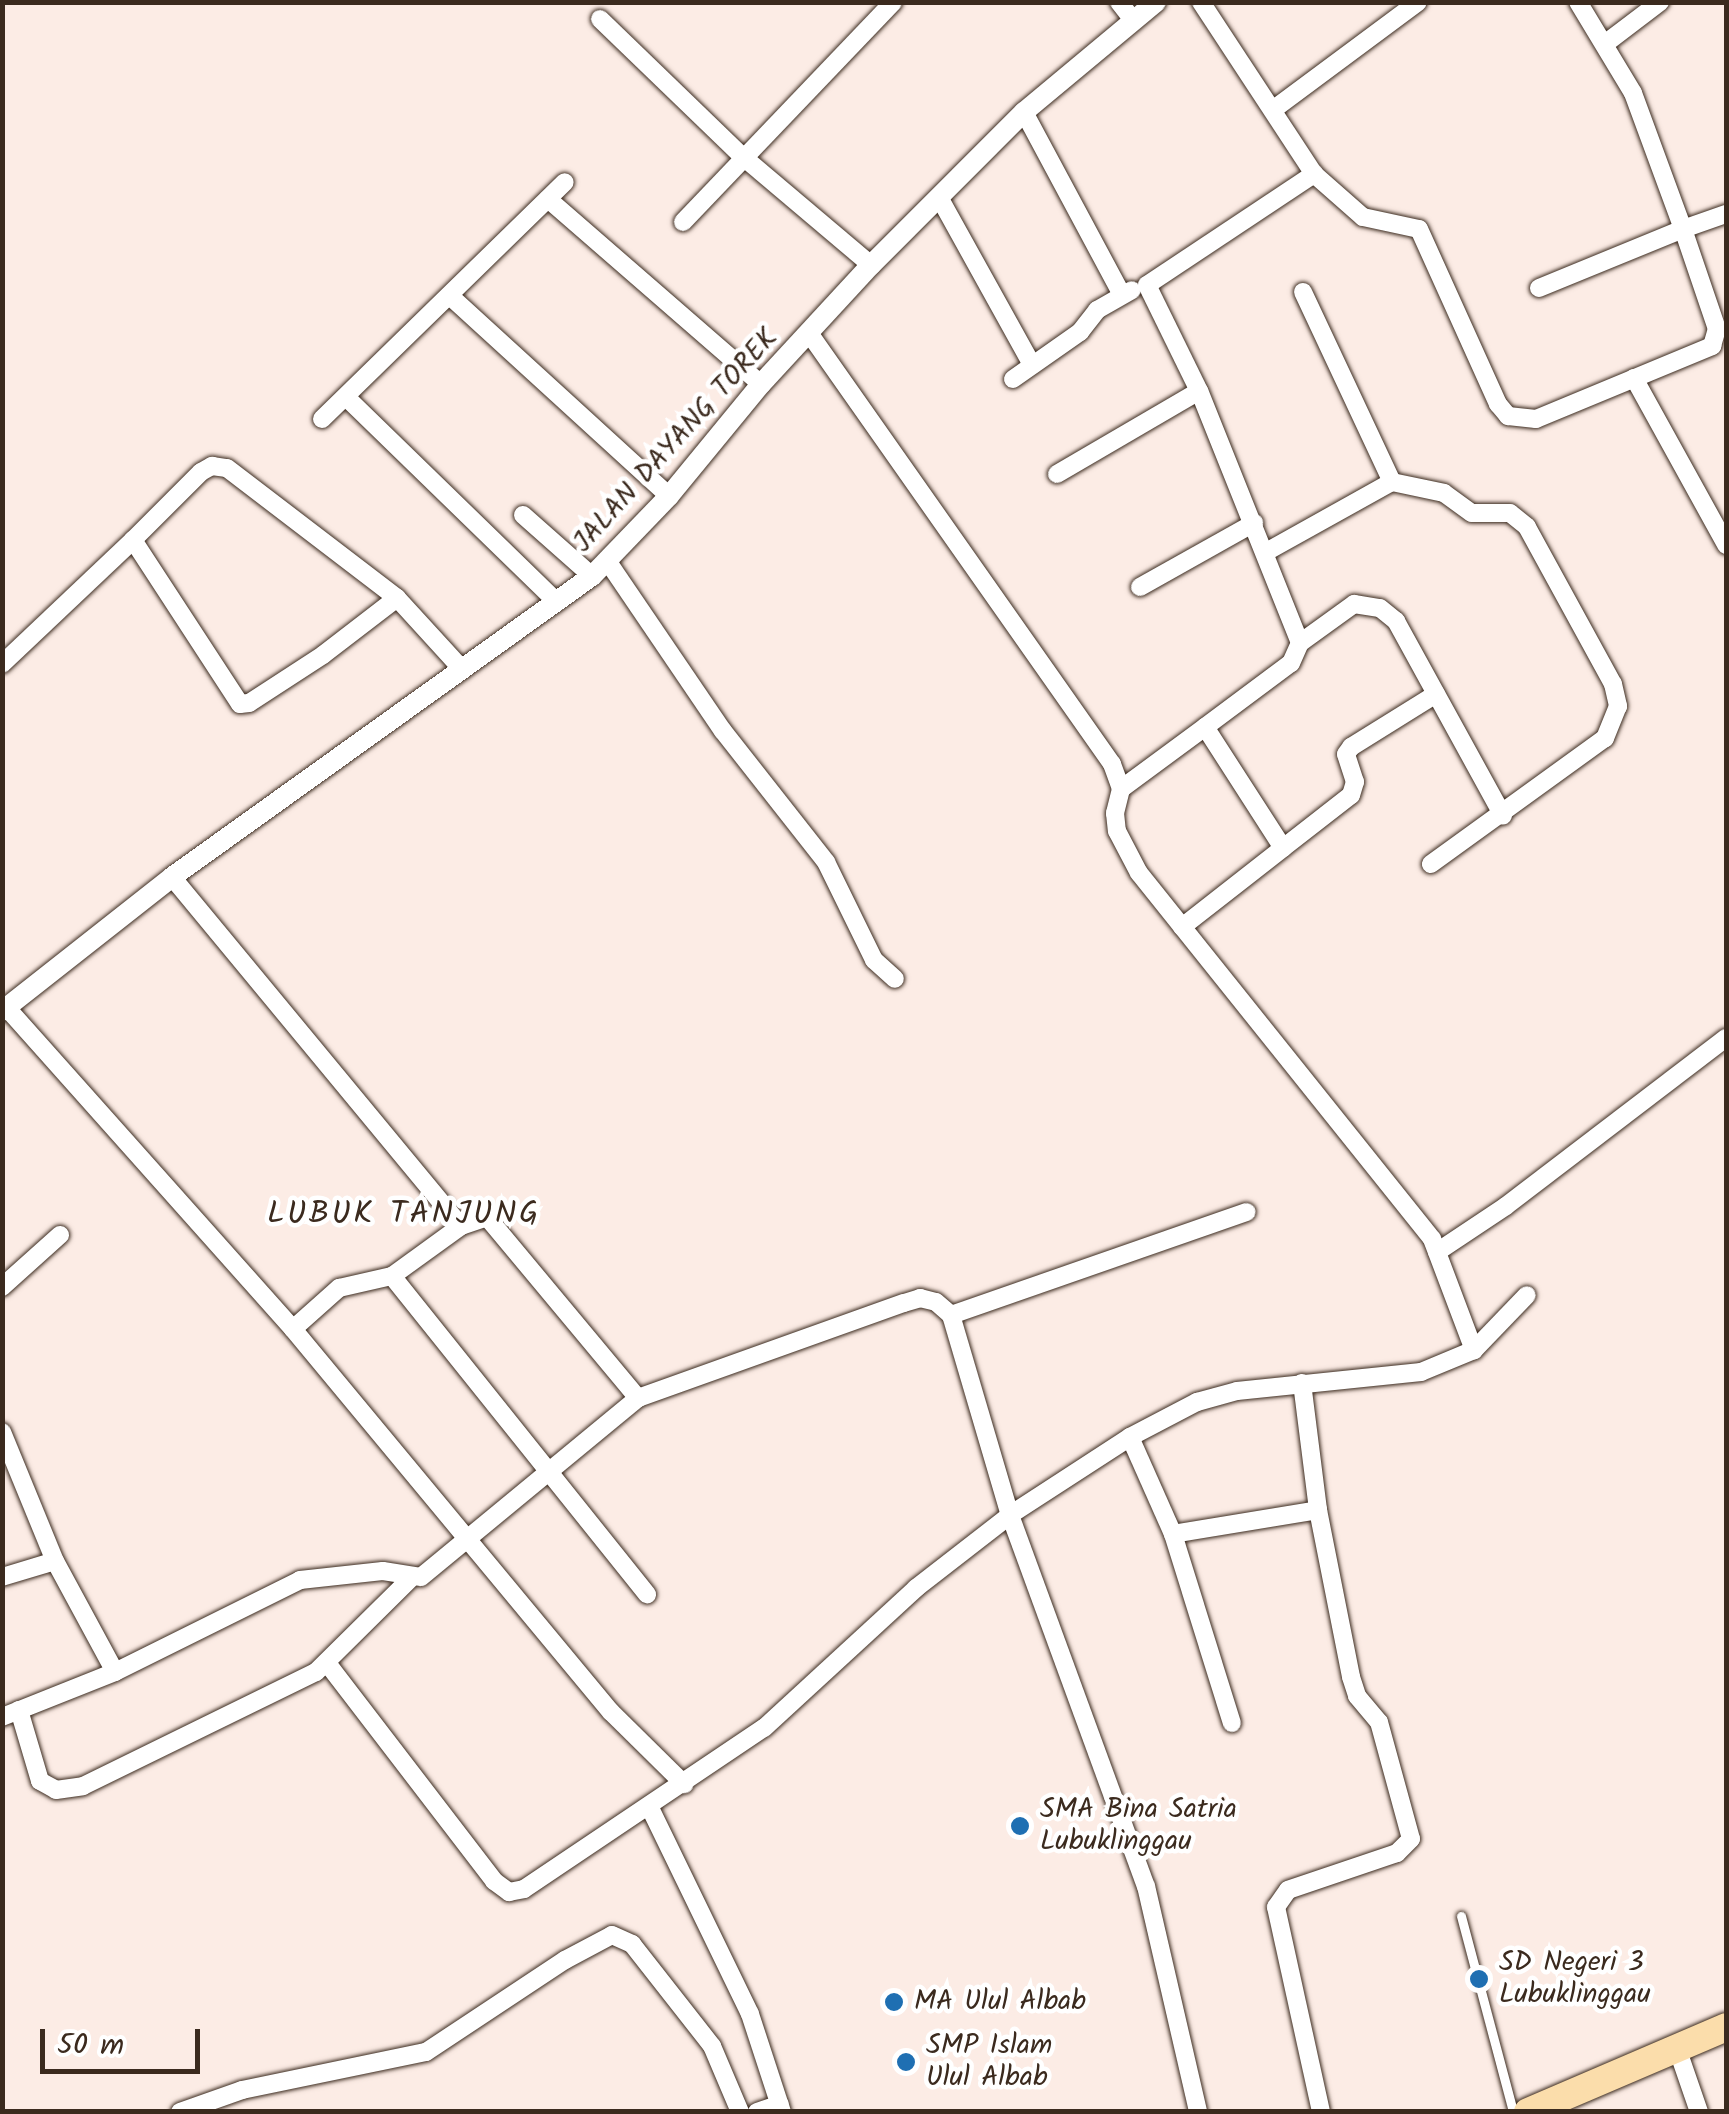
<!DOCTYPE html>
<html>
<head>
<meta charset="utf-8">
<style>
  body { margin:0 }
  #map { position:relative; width:1729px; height:2114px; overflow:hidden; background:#fcece5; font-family:Kalam,sans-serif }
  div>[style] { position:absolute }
  .roads { filter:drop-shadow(0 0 2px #3b2a1e) drop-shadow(0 0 2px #3b2a1e) }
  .service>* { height:9px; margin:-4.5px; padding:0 4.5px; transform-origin:4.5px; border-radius:4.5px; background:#fff }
  .minor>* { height:18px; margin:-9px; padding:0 9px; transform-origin:9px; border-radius:9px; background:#fff }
  .tertiary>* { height:20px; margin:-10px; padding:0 10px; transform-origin:10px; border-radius:10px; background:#fff }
  .trunk>* { height:28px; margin:-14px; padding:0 14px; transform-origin:14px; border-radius:14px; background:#fbddab }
  .dots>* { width:28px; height:28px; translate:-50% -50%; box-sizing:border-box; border:5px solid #fff; border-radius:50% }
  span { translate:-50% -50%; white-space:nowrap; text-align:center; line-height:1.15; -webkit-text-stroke:9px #fff; paint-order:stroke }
  .street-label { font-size:28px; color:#3b2a1e }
  .poi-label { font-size:28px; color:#3b2a1e }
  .left { translate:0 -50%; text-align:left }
  .quarter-label { font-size:32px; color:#3b2a1e; letter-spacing:2.5px }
  .frame { position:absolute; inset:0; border:5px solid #3b2a1e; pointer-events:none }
  .scale { position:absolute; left:40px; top:2029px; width:160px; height:45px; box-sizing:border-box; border:5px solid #3b2a1e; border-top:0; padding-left:12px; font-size:30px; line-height:35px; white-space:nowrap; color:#3b2a1e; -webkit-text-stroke:8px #fff; paint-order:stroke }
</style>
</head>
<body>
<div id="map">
  <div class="roads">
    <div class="service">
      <div style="left:1461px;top:1916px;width:203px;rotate:75.1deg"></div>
    </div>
    <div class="minor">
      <div style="left:1119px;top:2px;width:23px;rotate:52deg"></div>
      <div style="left:1201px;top:2px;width:206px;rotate:56.7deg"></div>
      <div style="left:1314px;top:174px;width:65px;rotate:41.3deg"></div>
      <div style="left:1363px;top:217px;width:57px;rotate:12.1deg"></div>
      <div style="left:1419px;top:229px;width:192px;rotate:65.7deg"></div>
      <div style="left:1498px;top:404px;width:16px;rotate:50deg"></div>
      <div style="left:1508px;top:416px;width:28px;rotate:6deg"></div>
      <div style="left:1536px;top:419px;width:191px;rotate:-22.5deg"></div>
      <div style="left:1712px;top:346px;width:18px;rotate:-74deg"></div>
      <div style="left:1717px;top:329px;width:106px;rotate:-108.8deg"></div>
      <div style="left:1683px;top:229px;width:46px;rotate:-19.2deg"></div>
      <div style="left:600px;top:19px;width:197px;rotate:44deg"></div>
      <div style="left:742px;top:156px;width:169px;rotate:40.2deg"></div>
      <div style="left:1606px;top:43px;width:68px;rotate:-37.2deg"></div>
      <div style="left:1274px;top:109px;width:179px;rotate:-36.6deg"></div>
      <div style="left:1024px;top:112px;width:205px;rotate:61.8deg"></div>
      <div style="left:939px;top:197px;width:192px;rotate:61deg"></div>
      <div style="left:548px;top:199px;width:282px;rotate:41deg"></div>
      <div style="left:683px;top:222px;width:304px;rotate:-46.3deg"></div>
      <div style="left:1539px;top:288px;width:156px;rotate:-22.3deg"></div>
      <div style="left:1683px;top:229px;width:145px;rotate:-110.2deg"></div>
      <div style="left:1633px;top:93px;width:106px;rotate:-121.1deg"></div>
      <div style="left:1303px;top:292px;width:210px;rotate:64.9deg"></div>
      <div style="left:450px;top:296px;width:297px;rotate:42.4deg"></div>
      <div style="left:809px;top:333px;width:527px;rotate:54.89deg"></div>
      <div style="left:1112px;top:764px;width:27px;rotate:70deg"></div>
      <div style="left:1121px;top:789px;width:25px;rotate:104deg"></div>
      <div style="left:1115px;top:813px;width:18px;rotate:84deg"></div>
      <div style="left:1117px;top:831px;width:47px;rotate:62.4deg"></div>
      <div style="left:1139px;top:873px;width:469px;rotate:51.3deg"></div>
      <div style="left:1432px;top:1239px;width:119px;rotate:69.3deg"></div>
      <div style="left:1634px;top:378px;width:191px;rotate:61.1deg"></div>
      <div style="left:1013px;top:379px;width:82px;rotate:-35deg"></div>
      <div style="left:1080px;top:332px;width:28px;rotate:-52deg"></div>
      <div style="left:1097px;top:310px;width:40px;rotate:-29.7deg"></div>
      <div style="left:347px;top:398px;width:293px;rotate:44.2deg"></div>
      <div style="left:322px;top:419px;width:339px;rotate:-44.3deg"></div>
      <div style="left:1057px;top:474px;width:164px;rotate:-30.3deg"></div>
      <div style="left:523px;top:515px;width:92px;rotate:41.5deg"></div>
      <div style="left:1266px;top:552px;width:144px;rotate:-29.1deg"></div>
      <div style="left:1392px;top:482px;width:53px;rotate:11.9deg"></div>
      <div style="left:1444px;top:493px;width:34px;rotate:36deg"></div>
      <div style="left:1472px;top:513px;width:38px"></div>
      <div style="left:1510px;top:513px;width:22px;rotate:39deg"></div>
      <div style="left:1527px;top:527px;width:179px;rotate:61.3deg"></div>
      <div style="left:1613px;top:684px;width:23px;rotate:77deg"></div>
      <div style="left:1618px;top:706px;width:35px;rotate:112deg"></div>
      <div style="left:1605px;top:738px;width:215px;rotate:144.1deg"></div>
      <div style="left:608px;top:562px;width:204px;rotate:55.8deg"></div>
      <div style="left:723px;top:731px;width:167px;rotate:51.8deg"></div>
      <div style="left:826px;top:862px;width:109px;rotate:63.9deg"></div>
      <div style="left:874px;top:960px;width:28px;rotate:42deg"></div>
      <div style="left:1140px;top:587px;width:131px;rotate:-29.3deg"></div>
      <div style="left:397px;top:598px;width:93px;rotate:142.4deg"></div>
      <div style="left:323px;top:655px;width:88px;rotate:147deg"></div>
      <div style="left:249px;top:703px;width:9px;rotate:174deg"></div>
      <div style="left:240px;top:704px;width:196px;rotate:-123.1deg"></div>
      <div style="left:133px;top:540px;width:96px;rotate:-45deg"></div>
      <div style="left:201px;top:472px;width:13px;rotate:-29deg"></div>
      <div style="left:212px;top:466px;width:15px;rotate:8deg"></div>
      <div style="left:227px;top:468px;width:214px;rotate:37.4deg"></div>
      <div style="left:397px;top:598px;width:95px;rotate:47.6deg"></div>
      <div style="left:1300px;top:643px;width:67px;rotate:-35.8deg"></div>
      <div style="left:1354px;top:604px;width:26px;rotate:9deg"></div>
      <div style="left:1380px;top:608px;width:21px;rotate:39deg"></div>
      <div style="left:1396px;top:621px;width:222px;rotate:61.2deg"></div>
      <div style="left:2px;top:664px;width:180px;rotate:-43.4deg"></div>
      <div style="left:1121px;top:789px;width:104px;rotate:-36.4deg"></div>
      <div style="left:1283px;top:848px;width:86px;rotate:-37.9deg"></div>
      <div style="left:1351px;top:795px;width:14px;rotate:-73deg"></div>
      <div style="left:1355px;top:782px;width:29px;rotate:-108deg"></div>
      <div style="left:1346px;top:754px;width:9px;rotate:-54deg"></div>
      <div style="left:1351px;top:747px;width:100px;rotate:-31.9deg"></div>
      <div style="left:172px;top:877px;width:453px;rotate:50.4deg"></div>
      <div style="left:1182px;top:927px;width:128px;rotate:-38deg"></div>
      <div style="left:1283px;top:848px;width:144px;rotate:-122.8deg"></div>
      <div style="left:1205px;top:727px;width:107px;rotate:-36.7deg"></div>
      <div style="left:1291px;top:663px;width:22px;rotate:-66deg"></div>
      <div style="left:1300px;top:643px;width:271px;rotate:-111.8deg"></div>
      <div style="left:1199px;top:391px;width:118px;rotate:-116.1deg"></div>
      <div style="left:1147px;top:285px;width:201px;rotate:-33.6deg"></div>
      <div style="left:7px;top:1008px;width:430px;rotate:48.3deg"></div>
      <div style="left:293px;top:1329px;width:498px;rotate:50.3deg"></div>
      <div style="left:611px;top:1712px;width:103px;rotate:44.6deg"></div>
      <div style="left:1437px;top:1252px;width:83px;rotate:-33.7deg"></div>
      <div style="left:1506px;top:1206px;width:277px;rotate:-37.4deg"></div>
      <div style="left:392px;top:1276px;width:408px;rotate:51.3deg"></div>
      <div style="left:2px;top:1287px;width:78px;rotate:-41.9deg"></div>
      <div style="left:951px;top:1315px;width:313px;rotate:-19.2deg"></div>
      <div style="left:293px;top:1329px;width:62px;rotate:-41.7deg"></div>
      <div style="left:339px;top:1288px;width:54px;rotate:-12.8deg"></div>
      <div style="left:392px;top:1276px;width:85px;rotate:-35.9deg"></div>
      <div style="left:461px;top:1226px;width:28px;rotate:-19deg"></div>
      <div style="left:487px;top:1217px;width:236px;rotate:50.2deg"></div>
      <div style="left:1302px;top:1383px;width:128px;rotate:82.8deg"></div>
      <div style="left:1318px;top:1510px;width:170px;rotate:78.8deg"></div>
      <div style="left:1351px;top:1677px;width:20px;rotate:72deg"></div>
      <div style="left:1357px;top:1696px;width:34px;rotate:50deg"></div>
      <div style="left:1379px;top:1722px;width:121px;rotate:74.7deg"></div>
      <div style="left:1411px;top:1839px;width:20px;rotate:135deg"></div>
      <div style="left:1397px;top:1853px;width:115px;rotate:161.3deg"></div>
      <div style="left:1288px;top:1890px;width:21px;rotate:125deg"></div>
      <div style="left:1276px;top:1907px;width:210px;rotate:77.6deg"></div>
      <div style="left:2px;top:1432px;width:139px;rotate:67.7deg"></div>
      <div style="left:55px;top:1561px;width:126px;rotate:61.6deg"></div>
      <div style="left:1130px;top:1437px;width:106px;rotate:66.1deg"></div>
      <div style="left:1173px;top:1534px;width:198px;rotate:72.7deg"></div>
      <div style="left:1173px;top:1534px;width:147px;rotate:-9.4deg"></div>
      <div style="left:2px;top:1577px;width:55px;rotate:-16.8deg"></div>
      <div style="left:327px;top:1663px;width:275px;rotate:52.5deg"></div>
      <div style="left:494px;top:1881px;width:19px;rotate:36deg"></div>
      <div style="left:509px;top:1892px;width:15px;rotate:-11deg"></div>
      <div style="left:524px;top:1889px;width:289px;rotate:-33.9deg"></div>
      <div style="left:764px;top:1728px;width:207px;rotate:-42.6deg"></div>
      <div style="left:916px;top:1588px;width:119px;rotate:-37.8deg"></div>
      <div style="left:1010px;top:1515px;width:143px;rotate:-33deg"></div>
      <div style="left:1130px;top:1437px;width:76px;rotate:-27.6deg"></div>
      <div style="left:1197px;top:1402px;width:41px;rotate:-15.4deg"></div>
      <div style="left:1237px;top:1391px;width:185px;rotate:-5.9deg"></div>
      <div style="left:1421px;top:1372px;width:57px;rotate:-22.5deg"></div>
      <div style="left:1474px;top:1350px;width:76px;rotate:-46.1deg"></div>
      <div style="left:19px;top:1710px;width:74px;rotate:73.5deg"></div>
      <div style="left:40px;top:1781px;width:18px;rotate:29deg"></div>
      <div style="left:56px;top:1790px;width:27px;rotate:-8deg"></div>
      <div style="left:83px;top:1786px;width:259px;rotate:-26.1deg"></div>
      <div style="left:316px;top:1672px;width:135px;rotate:-44.7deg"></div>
      <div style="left:2px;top:1717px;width:122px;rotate:-21.7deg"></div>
      <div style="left:115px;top:1672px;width:207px;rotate:-26.4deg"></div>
      <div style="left:300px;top:1580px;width:83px;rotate:-6.2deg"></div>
      <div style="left:383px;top:1571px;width:38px;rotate:9deg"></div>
      <div style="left:421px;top:1577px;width:281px;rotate:-39.5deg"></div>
      <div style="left:638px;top:1398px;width:282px;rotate:-19.7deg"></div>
      <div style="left:904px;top:1303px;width:17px;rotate:-17deg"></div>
      <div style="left:920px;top:1298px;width:16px;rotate:14deg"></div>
      <div style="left:936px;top:1302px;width:20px;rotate:41deg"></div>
      <div style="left:951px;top:1315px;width:209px;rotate:73.6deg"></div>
      <div style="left:1010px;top:1515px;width:395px;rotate:69.9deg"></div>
      <div style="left:1146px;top:1886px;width:232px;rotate:77deg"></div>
      <div style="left:650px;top:1808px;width:229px;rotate:64.1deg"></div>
      <div style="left:750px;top:2014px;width:103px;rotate:71.9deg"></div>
      <div style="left:1677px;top:2048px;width:68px;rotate:71deg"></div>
      <div style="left:180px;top:2112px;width:66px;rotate:-19.5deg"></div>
      <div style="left:242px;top:2090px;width:188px;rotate:-11.7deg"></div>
      <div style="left:426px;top:2052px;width:167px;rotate:-33.5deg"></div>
      <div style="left:565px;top:1960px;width:53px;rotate:-28deg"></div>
      <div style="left:612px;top:1935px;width:22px;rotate:24deg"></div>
      <div style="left:632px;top:1944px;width:130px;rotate:51.9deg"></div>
      <div style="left:712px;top:2046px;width:72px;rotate:67deg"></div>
      <div style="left:757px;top:2112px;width:24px;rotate:-19deg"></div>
    </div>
    <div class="tertiary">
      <div style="left:2px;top:1011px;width:216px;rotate:-38.2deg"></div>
      <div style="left:172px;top:877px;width:517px;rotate:-35.63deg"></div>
      <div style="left:592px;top:576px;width:111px;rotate:-46.1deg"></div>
      <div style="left:669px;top:496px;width:145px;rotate:-50.6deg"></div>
      <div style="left:761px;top:384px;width:162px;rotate:-47.3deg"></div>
      <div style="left:871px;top:265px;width:216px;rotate:-45deg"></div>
      <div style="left:1024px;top:112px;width:172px;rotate:-39.8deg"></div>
    </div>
    <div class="trunk">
      <div style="left:1528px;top:2112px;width:215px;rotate:-23.2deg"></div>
    </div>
  </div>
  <div class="dots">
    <div style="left:1020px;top:1826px;background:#1f6fb2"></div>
    <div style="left:1479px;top:1979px;background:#1f6fb2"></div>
    <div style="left:894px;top:2002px;background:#1f6fb2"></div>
    <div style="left:906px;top:2062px;background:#1f6fb2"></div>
  </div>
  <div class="street-label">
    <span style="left:676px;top:441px;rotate:-48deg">JALAN DAYANG TOREK</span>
  </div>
  <div class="poi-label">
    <span class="left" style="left:1040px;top:1826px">SMA Bina Satria<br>Lubuklinggau</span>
    <span class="left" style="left:1499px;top:1979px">SD Negeri 3<br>Lubuklinggau</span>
    <span class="left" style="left:914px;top:2002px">MA Ulul Albab</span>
    <span class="left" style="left:926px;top:2062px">SMP Islam<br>Ulul Albab</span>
  </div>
  <div class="quarter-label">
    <span style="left:404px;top:1215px">LUBUK TANJUNG</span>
  </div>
  <div class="frame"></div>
  <div class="scale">50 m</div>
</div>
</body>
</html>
